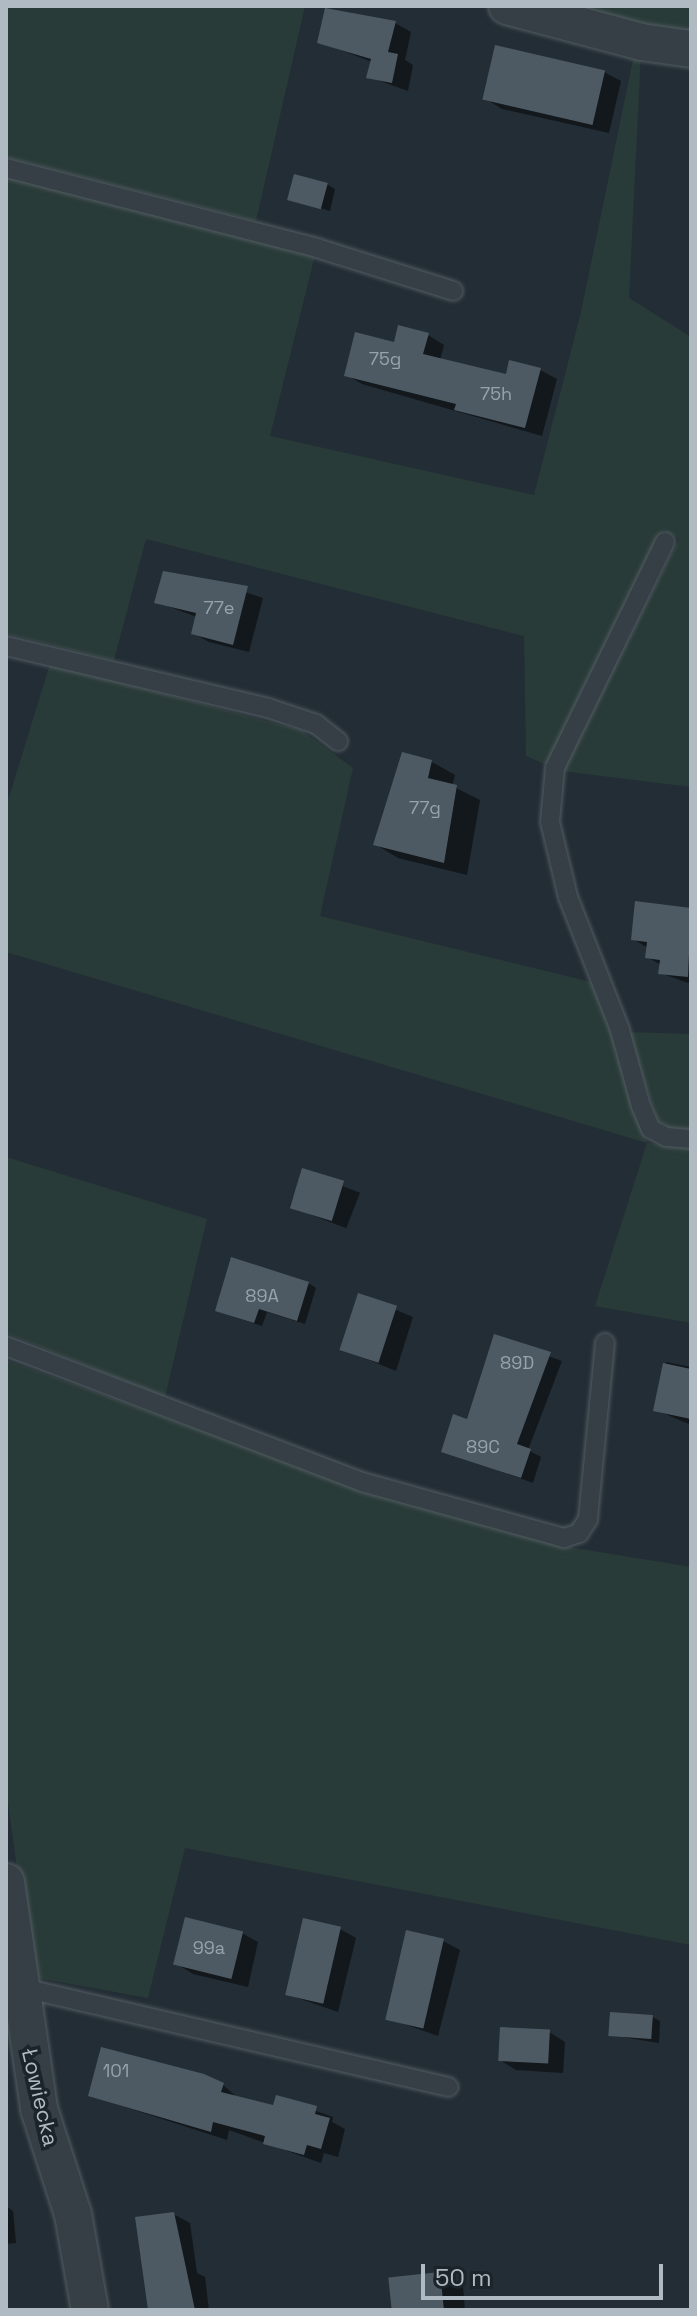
<!DOCTYPE html>
<html>
<head>
<meta charset="utf-8">
<style>
  body { margin:0 }
  #map { position:relative; width:697px; height:2316px; overflow:hidden; background:#232d35; font-family:"Space Grotesk",sans-serif }
  div>[style] { position:absolute }
  .green>* { inset:0; background:#293b38 }
  .shadow>* { inset:0; background:#0007; transform-origin:0 0 }
  .building>* { inset:0; background:#4e5a63; transform-origin:0 0 }
  .roads { filter:drop-shadow(0 0 2px #535d63) drop-shadow(0 0 2px #535d63) }
  .lane>* { height:18px; margin:-9px; padding:0 9px; transform-origin:9px; border-radius:9px; background:#363f46 }
  .street>* { height:36px; margin:-18px; padding:0 18px; transform-origin:18px; border-radius:18px; background:#363f46 }
  span { translate:-50% -50%; white-space:nowrap; text-align:center; line-height:1.15; -webkit-text-stroke:7px #1b242a; paint-order:stroke }
  .number-label { font-size:18px; color:#98a2aa }
  .number-label span { -webkit-text-stroke-width:0 }
  .street-label { font-size:22px; color:#b0bac2 }
  .frame { position:absolute; inset:0; border:8px solid #b0bac2; pointer-events:none }
  .scale { position:absolute; left:421px; top:2264px; width:242px; height:36px; box-sizing:border-box; border:4px solid #b0bac2; border-top:0; padding-left:10px; font-size:24px; line-height:28px; white-space:nowrap; color:#b0bac2; -webkit-text-stroke:6px #1b242a; paint-order:stroke }
</style>
</head>
<body>
<div id="map">
  <div class="green">
    <div style="clip-path:polygon(6px 6px,305px 6px,256px 221px,6px 157px)"></div>
    <div style="clip-path:polygon(533px 6px,691px 6px,691px 42px)"></div>
    <div style="clip-path:polygon(635px 50px,641px 51px,629px 298px,691px 337px,691px 787px,562px 771px,679px 539px,663px 530px,549px 766px,526px 756px,524px 636px,146px 539px,114px 660px,6px 634px,6px 174px,315px 255px,270px 436px,534px 495px,581px 312px)"></div>
    <div style="clip-path:polygon(50px 664px,301px 730px,353px 768px,320px 916px,595px 983px,647px 1143px,691px 1147px,691px 1323px,595px 1306px,647px 1143px,6px 952px,6px 807px)"></div>
    <div style="clip-path:polygon(628px 1032px,691px 1034px,691px 1129px,671px 1128px,657px 1119px)"></div>
    <div style="clip-path:polygon(6px 1157px,207px 1219px,165px 1397px,6px 1333px)"></div>
    <div style="clip-path:polygon(6px 1360px,357px 1487px,563px 1546px,691px 1567px,691px 1945px,185px 1848px,148px 1998px,32px 1977px,6px 1788px)"></div>
  </div>
  <div class="shadow">
    <div style="clip-path:polygon(395px 23px,411px 32px,405px 60px,413px 65px,408px 91px,369px 77px,372px 62px,320px 42px)"></div>
    <div style="clip-path:polygon(604px 72px,621px 81px,609px 133px,502px 109px,486px 99px)"></div>
    <div style="clip-path:polygon(328px 185px,335px 189px,330px 211px,290px 199px)"></div>
    <div style="clip-path:polygon(428px 335px,444px 345px,440px 360px,507px 376px,540px 370px,557px 379px,542px 436px,362px 384px,346px 375px,395px 344px)"></div>
    <div style="clip-path:polygon(206px 579px,263px 598px,249px 652px,209px 642px,193px 633px,197px 617px,157px 602px)"></div>
    <div style="clip-path:polygon(432px 762px,455px 775px,452px 786px,480px 800px,467px 875px,398px 858px,375px 844px)"></div>
    <div style="clip-path:polygon(637px 903px,691px 910px,691px 984px,660px 973px,661px 965px,647px 957px,648px 948px,633px 939px)"></div>
    <div style="left:303px;top:1171px;width:61px;height:38px;rotate:21deg"></div>
    <div style="clip-path:polygon(308px 1283px,316px 1288px,305px 1324px,267px 1312px,262px 1326px,225px 1314px)"></div>
    <div style="clip-path:polygon(360px 1295px,413px 1317px,396px 1371px,342px 1349px)"></div>
    <div style="clip-path:polygon(495px 1337px,562px 1361px,528px 1450px,541px 1457px,533px 1483px,443px 1451px,469px 1421px)"></div>
    <div style="clip-path:polygon(666px 1362px,691px 1367px,691px 1425px,656px 1410px)"></div>
    <div style="clip-path:polygon(340px 1929px,356px 1938px,338px 2012px,286px 1994px)"></div>
    <div style="clip-path:polygon(242px 1933px,258px 1942px,248px 1987px,193px 1974px,177px 1964px)"></div>
    <div style="clip-path:polygon(443px 1941px,460px 1950px,438px 2036px,387px 2018px)"></div>
    <div style="clip-path:polygon(652px 2017px,660px 2021px,659px 2043px,610px 2035px)"></div>
    <div style="clip-path:polygon(549px 2032px,565px 2042px,563px 2073px,516px 2070px,500px 2060px)"></div>
    <div style="clip-path:polygon(223px 2085px,238px 2098px,274px 2108px,277px 2097px,333px 2117px,332px 2122px,345px 2129px,338px 2157px,324px 2153px,321px 2163px,229px 2130px,227px 2140px,91px 2096px)"></div>
    <div style="clip-path:polygon(6px 2206px,13px 2211px,16px 2243px,6px 2244px)"></div>
    <div style="clip-path:polygon(173px 2214px,190px 2223px,197px 2273px,205px 2277px,209px 2310px,150px 2310px)"></div>
    <div style="clip-path:polygon(440px 2274px,463px 2287px,465px 2310px,393px 2310px)"></div>
  </div>
  <div class="building">
    <div style="clip-path:polygon(325px 8px,396px 21px,388px 52px,398px 54px,392px 83px,366px 78px,371px 59px,317px 43px)"></div>
    <div style="left:495px;top:45px;width:113px;height:56px;rotate:13deg"></div>
    <div style="left:294px;top:174px;width:35px;height:27px;rotate:15deg"></div>
    <div style="clip-path:polygon(398px 325px,429px 333px,423px 354px,506px 374px,509px 360px,541px 368px,525px 428px,454px 410px,456px 404px,344px 376px,355px 332px,394px 342px)"></div>
    <div style="clip-path:polygon(163px 571px,248px 586px,233px 645px,191px 634px,196px 613px,154px 603px)"></div>
    <div style="clip-path:polygon(402px 752px,432px 760px,428px 778px,457px 785px,444px 863px,373px 845px)"></div>
    <div style="clip-path:polygon(635px 901px,691px 908px,688px 977px,658px 974px,660px 960px,645px 958px,647px 942px,631px 940px)"></div>
    <div style="left:302px;top:1168px;width:44px;height:42px;rotate:17deg"></div>
    <div style="clip-path:polygon(231px 1257px,309px 1282px,297px 1321px,259px 1309px,254px 1323px,215px 1311px)"></div>
    <div style="left:358px;top:1293px;width:41px;height:60px;rotate:18deg"></div>
    <div style="clip-path:polygon(494px 1334px,551px 1352px,517px 1444px,531px 1449px,521px 1478px,441px 1452px,453px 1414px,467px 1419px)"></div>
    <div style="clip-path:polygon(663px 1363px,691px 1369px,691px 1419px,653px 1411px)"></div>
    <div style="left:185px;top:1917px;width:60px;height:49px;rotate:14deg"></div>
    <div style="left:303px;top:1918px;width:39px;height:79px;rotate:13deg"></div>
    <div style="left:406px;top:1930px;width:39px;height:92px;rotate:13deg"></div>
    <div style="left:610px;top:2012px;width:43px;height:24px;rotate:4deg"></div>
    <div style="left:500px;top:2027px;width:50px;height:34px;rotate:3deg"></div>
    <div style="clip-path:polygon(101px 2047px,204px 2074px,224px 2083px,221px 2092px,273px 2105px,276px 2095px,317px 2106px,315px 2114px,330px 2118px,321px 2149px,307px 2145px,304px 2155px,263px 2144px,265px 2136px,213px 2122px,211px 2132px,88px 2096px)"></div>
    <div style="clip-path:polygon(174px 2212px,195px 2310px,148px 2310px,135px 2217px)"></div>
    <div style="left:440px;top:2272px;width:38px;height:52px;rotate:84deg"></div>
  </div>
  <div class="roads">
    <div class="lane">
      <div style="left:6px;top:168px;width:321px;rotate:14.4deg"></div>
      <div style="left:317px;top:248px;width:143px;rotate:17.5deg"></div>
      <div style="left:665px;top:542px;width:251px;rotate:116deg"></div>
      <div style="left:555px;top:768px;width:54px;rotate:95.3deg"></div>
      <div style="left:550px;top:822px;width:77px;rotate:76.5deg"></div>
      <div style="left:568px;top:897px;width:143px;rotate:68.6deg"></div>
      <div style="left:620px;top:1030px;width:79px;rotate:74.6deg"></div>
      <div style="left:641px;top:1106px;width:25px;rotate:67deg"></div>
      <div style="left:651px;top:1129px;width:18px;rotate:27deg"></div>
      <div style="left:667px;top:1137px;width:24px;rotate:5deg"></div>
      <div style="left:6px;top:646px;width:269px;rotate:13.3deg"></div>
      <div style="left:268px;top:708px;width:51px;rotate:18.4deg"></div>
      <div style="left:316px;top:724px;width:28px;rotate:38deg"></div>
      <div style="left:6px;top:1346px;width:381px;rotate:20.9deg"></div>
      <div style="left:362px;top:1482px;width:210px;rotate:15.5deg"></div>
      <div style="left:564px;top:1538px;width:16px;rotate:-18deg"></div>
      <div style="left:579px;top:1533px;width:17px;rotate:-57deg"></div>
      <div style="left:588px;top:1519px;width:177px;rotate:-84.5deg"></div>
      <div style="left:19px;top:1987px;width:441px;rotate:13.1deg"></div>
    </div>
    <div class="street">
      <div style="left:507px;top:6px;width:139px;rotate:15deg"></div>
      <div style="left:641px;top:42px;width:50px;rotate:8deg"></div>
      <div style="left:6px;top:1882px;width:229px;rotate:81.7deg"></div>
      <div style="left:39px;top:2109px;width:110px;rotate:72.1deg"></div>
      <div style="left:73px;top:2214px;width:97px;rotate:80deg"></div>
    </div>
  </div>
  <div class="number-label">
    <span style="left:385px;top:359px">75g</span>
    <span style="left:496px;top:394px">75h</span>
    <span style="left:219px;top:608px">77e</span>
    <span style="left:425px;top:808px">77g</span>
    <span style="left:262px;top:1296px">89A</span>
    <span style="left:517px;top:1363px">89D</span>
    <span style="left:483px;top:1447px">89C</span>
    <span style="left:209px;top:1948px">99a</span>
    <span style="left:116px;top:2071px">101</span>
  </div>
  <div class="street-label">
    <span style="left:40px;top:2097px;rotate:77deg">Łowiecka</span>
  </div>
  <div class="frame"></div>
  <div class="scale">50 m</div>
</div>
</body>
</html>
